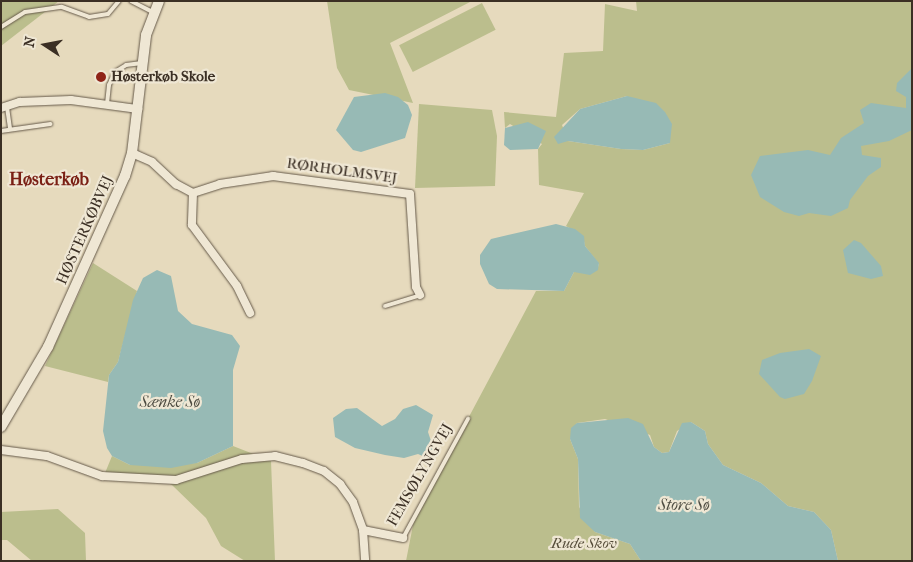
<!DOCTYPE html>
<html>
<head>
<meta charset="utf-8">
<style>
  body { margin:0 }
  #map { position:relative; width:913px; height:562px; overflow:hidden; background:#e6dabd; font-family:"IM FELL French Canon",serif }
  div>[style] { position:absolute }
  .green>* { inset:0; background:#bbbe8d; transform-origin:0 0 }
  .water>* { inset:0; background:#97bab5 }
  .roads { filter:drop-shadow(0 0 1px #665a4a) drop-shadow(0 0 1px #665a4a) }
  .service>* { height:4px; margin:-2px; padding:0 2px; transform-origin:2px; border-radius:2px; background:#efe7d4 }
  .minor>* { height:8px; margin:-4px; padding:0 4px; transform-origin:4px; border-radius:4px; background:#efe7d4 }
  .tertiary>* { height:10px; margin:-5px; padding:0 5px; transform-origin:5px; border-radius:5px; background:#efe7d4 }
  .dots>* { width:14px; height:14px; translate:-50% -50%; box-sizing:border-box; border:2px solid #efe7d4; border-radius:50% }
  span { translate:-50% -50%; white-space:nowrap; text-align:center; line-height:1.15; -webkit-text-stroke:4.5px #efe7d4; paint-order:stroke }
  .poi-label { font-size:15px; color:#3b2f24; font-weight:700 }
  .left { translate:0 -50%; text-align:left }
  .street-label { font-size:15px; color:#3b2f24 }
  .park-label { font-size:15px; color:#554c39; font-style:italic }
  .water-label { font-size:16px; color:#4d4b41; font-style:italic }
  .quarter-label { font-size:18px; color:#7a1f14; font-weight:700 }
  .frame { position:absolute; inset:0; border:2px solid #3b2f24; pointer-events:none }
  .north { position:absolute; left:20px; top:20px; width:50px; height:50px; -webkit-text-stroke:4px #efe7d4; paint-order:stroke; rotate:281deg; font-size:14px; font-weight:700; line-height:20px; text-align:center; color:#3b2f24 }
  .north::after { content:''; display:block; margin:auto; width:18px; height:22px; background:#3b2f24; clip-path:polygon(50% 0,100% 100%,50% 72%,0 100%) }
</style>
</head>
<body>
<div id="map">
  <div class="green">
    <div style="clip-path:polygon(1px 1px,59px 1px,1px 46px)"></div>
    <div style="clip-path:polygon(327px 1px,472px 1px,390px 43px,413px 103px,349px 90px,337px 68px)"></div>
    <div style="clip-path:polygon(evenodd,636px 1px,912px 1px,912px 561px,838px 561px,831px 530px,814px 512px,788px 506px,761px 483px,723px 465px,708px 444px,705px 431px,691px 422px,677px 431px,669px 452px,662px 453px,654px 447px,650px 435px,605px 419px,577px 423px,570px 439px,578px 459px,579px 507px,595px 532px,630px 544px,641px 561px,406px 561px,414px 520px,536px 291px,564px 291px,574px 272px,597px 270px,599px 264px,585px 246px,583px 236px,566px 226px,584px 193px,539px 185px,538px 149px,542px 144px,510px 124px,505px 128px,504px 112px,556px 117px,564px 53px,603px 51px,605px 4px,637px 11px,636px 1px,627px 96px,670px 143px,643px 150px,621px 149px,568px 141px,562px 125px,580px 109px,627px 96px)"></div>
    <div style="left:482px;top:3px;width:30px;height:93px;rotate:63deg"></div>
    <div style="clip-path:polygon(419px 104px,492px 110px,497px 136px,495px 186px,415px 188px)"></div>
    <div style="clip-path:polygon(93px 263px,137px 291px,118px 362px,109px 375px,108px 382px,45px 366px)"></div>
    <div style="clip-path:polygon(233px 446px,271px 461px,275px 561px,245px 561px,221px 546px,206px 518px,172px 485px,152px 476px,105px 473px,112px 456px,130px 465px,197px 463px)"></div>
    <div style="clip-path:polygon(58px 509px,85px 533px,86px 561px,32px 561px,7px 540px,1px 540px,1px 512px)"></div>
  </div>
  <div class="water">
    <div style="clip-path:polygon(912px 68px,912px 130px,889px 141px,861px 146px,862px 155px,881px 158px,881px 167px,868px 176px,850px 200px,848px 208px,831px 216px,809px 213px,799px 216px,784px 212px,760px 197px,751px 175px,760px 156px,808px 150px,830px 155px,841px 138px,864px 123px,860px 110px,871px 103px,906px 108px,906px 97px,896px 91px,897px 83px)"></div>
    <div style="clip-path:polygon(385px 93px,398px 97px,408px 105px,412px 115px,405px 138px,361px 152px,353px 150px,336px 130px,354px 97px)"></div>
    <div style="clip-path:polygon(627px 96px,656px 103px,665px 112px,672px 124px,670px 143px,643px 150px,621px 149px,568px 141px,558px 144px,554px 137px,580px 109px)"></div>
    <div style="clip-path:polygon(528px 122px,546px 131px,538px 149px,510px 150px,504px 145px,505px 128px)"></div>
    <div style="clip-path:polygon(556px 224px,575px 229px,584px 236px,585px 246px,599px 263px,598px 270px,590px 275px,574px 272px,564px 291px,497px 289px,489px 284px,480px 264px,480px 255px,491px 239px)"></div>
    <div style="clip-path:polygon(854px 240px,861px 243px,881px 266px,883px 276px,871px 279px,848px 273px,843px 250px)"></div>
    <div style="clip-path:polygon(157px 270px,171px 276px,178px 311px,192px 324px,232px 335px,240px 346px,233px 370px,233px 446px,197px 463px,171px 468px,130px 465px,112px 456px,107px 448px,103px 431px,109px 375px,118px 362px,133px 300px,143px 278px)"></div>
    <div style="clip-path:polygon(809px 349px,821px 356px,812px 381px,804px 394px,785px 399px,780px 397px,759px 374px,762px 360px,780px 353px)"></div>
    <div style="clip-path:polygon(416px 405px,433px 415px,428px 432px,436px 456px,427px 458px,418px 454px,404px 458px,385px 455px,355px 448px,335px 437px,333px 418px,346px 409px,357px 408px,382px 426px,395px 419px,403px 409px)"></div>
    <div style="clip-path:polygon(628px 418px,643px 424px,654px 447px,662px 453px,669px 452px,682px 423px,691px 422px,705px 431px,708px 444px,723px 465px,761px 483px,788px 506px,814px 512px,831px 530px,838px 561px,641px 561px,630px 544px,595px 532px,580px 518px,578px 459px,570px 439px,571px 428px,577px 423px)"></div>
  </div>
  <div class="roads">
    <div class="service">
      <div style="left:131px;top:1px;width:25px;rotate:27deg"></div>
      <div style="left:1px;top:27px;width:28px;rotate:-32deg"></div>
      <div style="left:25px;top:12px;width:37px;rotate:-8deg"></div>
      <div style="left:62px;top:7px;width:29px;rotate:20deg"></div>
      <div style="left:89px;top:17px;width:19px;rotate:-9deg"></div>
      <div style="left:108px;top:14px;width:17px;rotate:-50deg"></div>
      <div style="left:107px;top:104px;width:19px;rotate:-84deg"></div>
      <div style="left:109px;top:85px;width:14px;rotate:-65deg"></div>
      <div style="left:115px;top:72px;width:13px;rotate:-32deg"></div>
      <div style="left:126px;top:65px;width:16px;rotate:-7deg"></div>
      <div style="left:7px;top:107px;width:22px;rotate:82deg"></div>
      <div style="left:1px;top:131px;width:50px;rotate:-8deg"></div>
      <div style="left:385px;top:306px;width:37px;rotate:-17deg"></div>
      <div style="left:403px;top:538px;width:136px;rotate:-61.4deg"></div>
    </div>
    <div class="minor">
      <div style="left:1px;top:108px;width:20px;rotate:-18deg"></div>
      <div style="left:20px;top:102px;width:51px;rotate:-2.2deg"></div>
      <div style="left:71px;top:100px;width:68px;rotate:7.7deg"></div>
      <div style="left:132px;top:153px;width:22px;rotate:24deg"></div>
      <div style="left:152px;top:162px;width:33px;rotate:43deg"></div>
      <div style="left:176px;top:184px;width:19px;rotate:28deg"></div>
      <div style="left:193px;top:193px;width:32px;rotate:92deg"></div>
      <div style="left:192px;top:225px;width:76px;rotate:53.6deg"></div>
      <div style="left:237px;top:286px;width:30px;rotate:64deg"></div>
      <div style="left:193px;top:193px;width:28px;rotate:-18deg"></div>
      <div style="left:220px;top:184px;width:54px;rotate:-8.6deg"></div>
      <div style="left:273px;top:176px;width:138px;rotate:7.5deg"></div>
      <div style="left:410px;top:194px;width:93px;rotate:86.3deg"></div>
      <div style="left:416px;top:287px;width:9px;rotate:63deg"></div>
      <div style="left:1px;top:450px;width:46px;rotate:7.4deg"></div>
      <div style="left:47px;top:456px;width:59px;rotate:20deg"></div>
      <div style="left:102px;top:476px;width:74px;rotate:3.1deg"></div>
      <div style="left:176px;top:480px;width:69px;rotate:-17.7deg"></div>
      <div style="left:242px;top:459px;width:33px;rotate:-5deg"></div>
      <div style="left:275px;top:456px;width:29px;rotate:14deg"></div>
      <div style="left:303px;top:463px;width:22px;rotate:21deg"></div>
      <div style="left:324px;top:471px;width:21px;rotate:39deg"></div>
      <div style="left:340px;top:484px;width:22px;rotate:54deg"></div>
      <div style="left:353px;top:502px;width:30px;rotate:70deg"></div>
      <div style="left:363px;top:530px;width:31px;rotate:86deg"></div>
      <div style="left:363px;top:530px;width:41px;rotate:11.3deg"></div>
    </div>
    <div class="tertiary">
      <div style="left:1px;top:427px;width:93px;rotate:-59.6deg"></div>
      <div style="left:48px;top:347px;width:188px;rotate:-65.8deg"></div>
      <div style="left:125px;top:176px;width:24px;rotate:-73deg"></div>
      <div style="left:132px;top:153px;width:119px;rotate:-83.2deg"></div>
      <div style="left:146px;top:35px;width:36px;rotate:-69deg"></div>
    </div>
  </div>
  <div class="dots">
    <div style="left:101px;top:77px;background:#8f2418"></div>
  </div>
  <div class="poi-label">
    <span class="left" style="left:111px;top:77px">Høsterkøb Skole</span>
  </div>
  <div class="street-label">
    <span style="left:342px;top:171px;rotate:8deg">RØRHOLMSVEJ</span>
    <span style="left:85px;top:230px;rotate:-66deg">HØSTERKØBVEJ</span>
    <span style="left:420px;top:475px;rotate:-60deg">FEMSØLYNGVEJ</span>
  </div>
  <div class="park-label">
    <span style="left:584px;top:544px">Rude Skov</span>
  </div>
  <div class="water-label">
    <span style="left:170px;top:402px">Sænke Sø</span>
    <span style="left:684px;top:505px">Store Sø</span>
  </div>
  <div class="quarter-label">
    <span style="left:49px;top:180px">Høsterkøb</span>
  </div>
  <div class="frame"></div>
  <div class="north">N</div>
</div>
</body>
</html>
